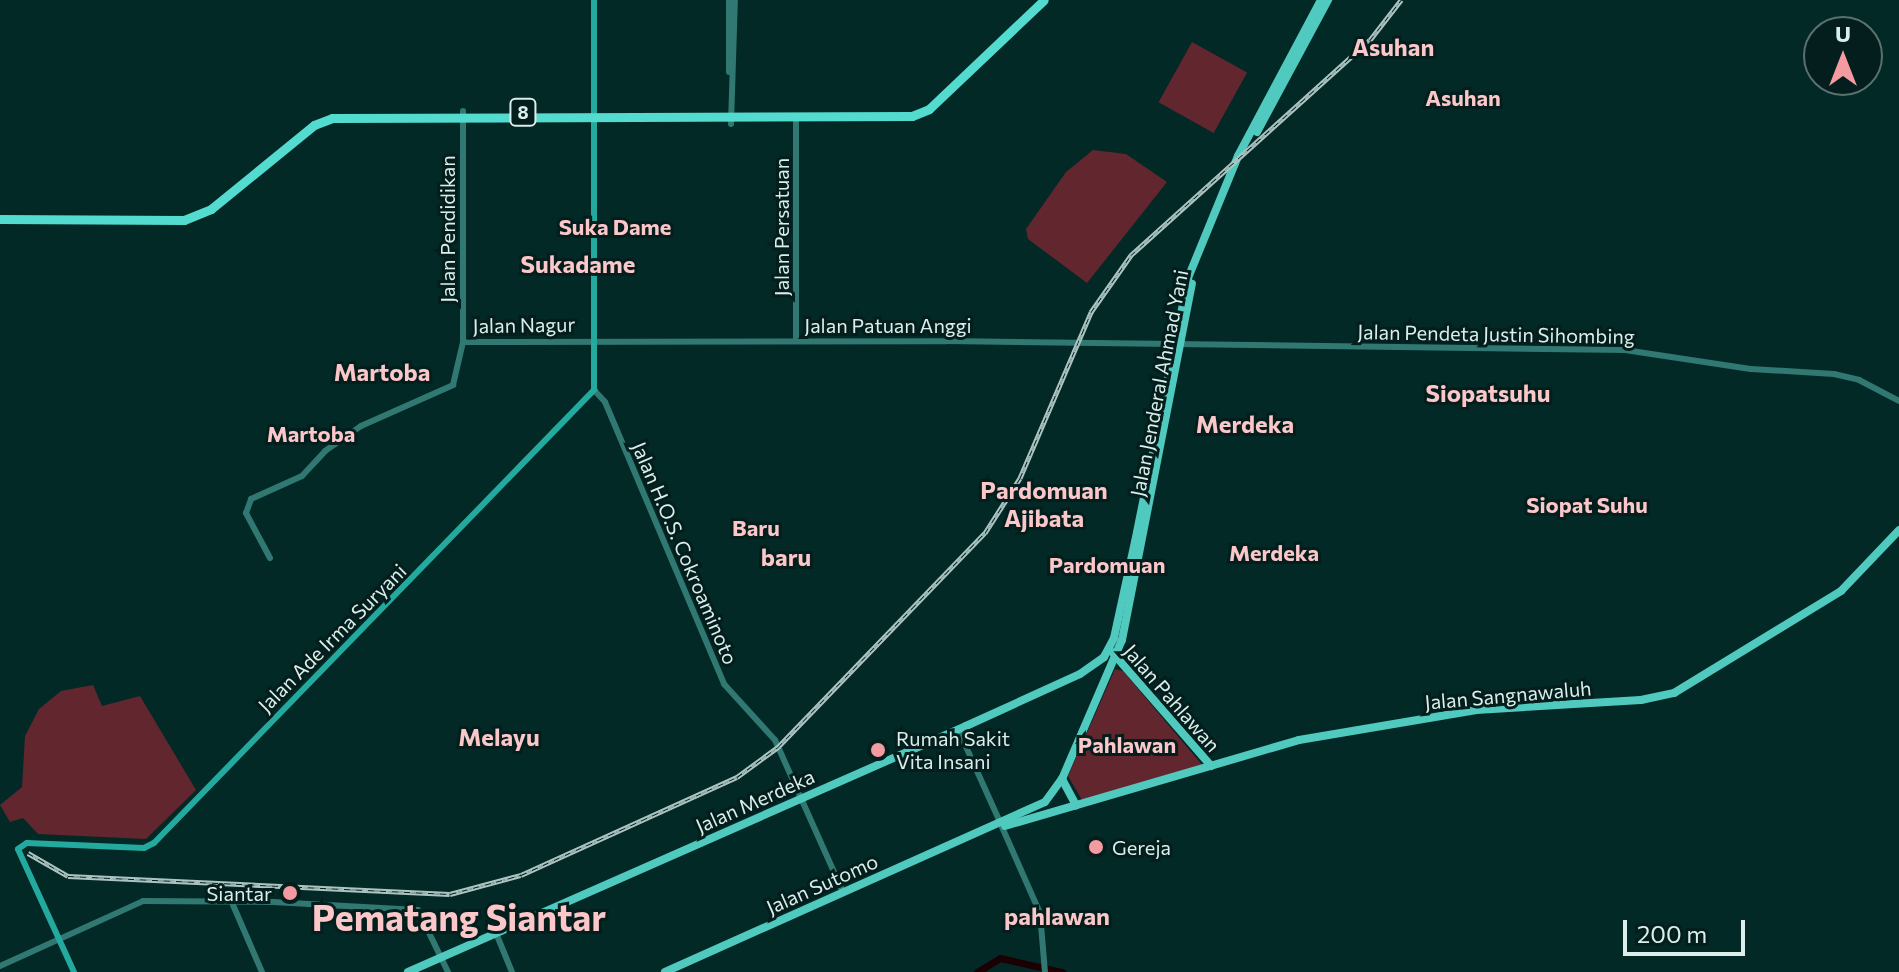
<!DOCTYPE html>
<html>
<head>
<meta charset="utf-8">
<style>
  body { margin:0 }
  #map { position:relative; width:1899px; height:972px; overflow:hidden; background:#022926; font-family:Commissioner,sans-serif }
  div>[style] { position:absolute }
  .green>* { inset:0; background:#62262e; transform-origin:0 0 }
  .river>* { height:7px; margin:-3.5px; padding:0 3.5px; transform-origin:3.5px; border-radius:3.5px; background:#1b0003 }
  .tertiary>* { height:6px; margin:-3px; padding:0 3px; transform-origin:3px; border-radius:3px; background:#307871 }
  .secondary>* { height:6px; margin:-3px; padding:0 3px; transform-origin:3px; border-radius:3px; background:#23a99e }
  .primary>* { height:8px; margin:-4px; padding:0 4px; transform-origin:4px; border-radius:4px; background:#50cabe }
  .trunk>* { height:9px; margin:-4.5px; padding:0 4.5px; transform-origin:4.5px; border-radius:4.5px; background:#52dbce }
  .rail>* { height:5px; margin-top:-2.5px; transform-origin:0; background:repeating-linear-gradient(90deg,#031e1c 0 6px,#adc5c2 0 12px); box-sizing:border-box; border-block:2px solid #adc5c2 }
  .dots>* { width:22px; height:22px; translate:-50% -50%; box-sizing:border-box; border:4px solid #031e1c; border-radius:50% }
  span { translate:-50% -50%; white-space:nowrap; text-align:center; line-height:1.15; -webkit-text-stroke:6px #031e1c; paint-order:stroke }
  .shield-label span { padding:2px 6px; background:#031e1c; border:2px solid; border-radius:6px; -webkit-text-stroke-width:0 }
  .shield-label { font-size:18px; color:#daeeeb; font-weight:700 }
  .street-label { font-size:20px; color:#daeeeb }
  .poi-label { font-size:20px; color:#daeeeb }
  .left { translate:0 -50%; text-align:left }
  .right { translate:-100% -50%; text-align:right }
  .neighbourhood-label { font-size:22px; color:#fbc7c9; font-weight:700 }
  .quarter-label { font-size:24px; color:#fbc7c9; font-weight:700 }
  .town-label { font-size:36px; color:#fbc7c9; font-weight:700 }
  .north { position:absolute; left:1803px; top:16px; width:80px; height:80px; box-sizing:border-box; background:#031e1c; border:2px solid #59716f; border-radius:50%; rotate:0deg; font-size:22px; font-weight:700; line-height:32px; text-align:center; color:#daeeeb }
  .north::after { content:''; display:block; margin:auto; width:28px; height:36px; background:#f49aa1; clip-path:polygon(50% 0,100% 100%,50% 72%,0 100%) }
  .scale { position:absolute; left:1623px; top:920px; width:122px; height:36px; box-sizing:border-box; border:4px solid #daeeeb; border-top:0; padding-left:10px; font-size:24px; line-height:28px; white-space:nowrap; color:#daeeeb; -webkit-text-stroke:6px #031e1c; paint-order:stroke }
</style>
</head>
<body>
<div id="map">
  <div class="green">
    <div style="left:1192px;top:42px;width:63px;height:69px;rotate:29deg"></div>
    <div style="clip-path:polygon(1093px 150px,1126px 154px,1167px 182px,1087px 283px,1028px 239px,1026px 229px,1066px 172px)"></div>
    <div style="clip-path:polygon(1115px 669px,1123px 671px,1203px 766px,1082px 800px,1068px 776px)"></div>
    <div style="clip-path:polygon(93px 685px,102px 706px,140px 696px,196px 790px,146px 839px,38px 834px,23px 818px,10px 822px,0 805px,22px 787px,25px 736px,39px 709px,61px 691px)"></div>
  </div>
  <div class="river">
    <div style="left:977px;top:972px;width:27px;rotate:-31deg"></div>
    <div style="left:1000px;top:958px;width:64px;rotate:12.7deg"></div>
  </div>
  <div class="tertiary">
    <div style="left:729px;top:72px;width:72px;rotate:-90deg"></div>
    <div style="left:463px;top:111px;width:231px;rotate:90deg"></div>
    <div style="left:796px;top:116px;width:225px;rotate:90deg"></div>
    <div style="left:731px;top:124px;width:124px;rotate:-88.2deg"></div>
    <div style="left:594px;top:390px;width:16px;rotate:47deg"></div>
    <div style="left:605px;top:402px;width:306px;rotate:67.1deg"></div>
    <div style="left:724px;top:684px;width:76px;rotate:47.7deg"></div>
    <div style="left:775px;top:740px;width:167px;rotate:65.9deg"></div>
    <div style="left:270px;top:558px;width:51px;rotate:-118.1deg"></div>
    <div style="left:246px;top:513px;width:15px;rotate:-70deg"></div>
    <div style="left:251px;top:499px;width:56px;rotate:-24.3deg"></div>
    <div style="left:302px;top:476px;width:34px;rotate:-47deg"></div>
    <div style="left:325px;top:451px;width:44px;rotate:-34.8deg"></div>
    <div style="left:361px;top:426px;width:101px;rotate:-24deg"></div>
    <div style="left:453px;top:385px;width:44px;rotate:-76.9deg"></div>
    <div style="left:463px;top:342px;width:483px;rotate:-0.1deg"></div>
    <div style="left:946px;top:341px;width:679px;rotate:0.76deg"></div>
    <div style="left:1625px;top:350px;width:127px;rotate:8.6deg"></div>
    <div style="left:1751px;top:369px;width:83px;rotate:3.4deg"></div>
    <div style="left:1834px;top:374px;width:26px;rotate:13deg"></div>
    <div style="left:1859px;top:380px;width:45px;rotate:27.7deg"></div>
    <div style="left:958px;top:729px;width:102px;rotate:65.7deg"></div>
    <div style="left:1002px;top:827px;width:94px;rotate:66.2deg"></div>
    <div style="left:1040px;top:913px;width:59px;rotate:85.2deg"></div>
    <div style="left:233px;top:905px;width:73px;rotate:66.6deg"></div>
    <div style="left:496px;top:933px;width:42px;rotate:67.7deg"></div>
    <div style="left:0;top:966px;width:157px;rotate:-24.4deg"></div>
    <div style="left:143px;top:901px;width:130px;rotate:0.4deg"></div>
    <div style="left:273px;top:902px;width:145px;rotate:3.2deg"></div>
    <div style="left:418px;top:910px;width:69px;rotate:64.2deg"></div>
  </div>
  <div class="secondary">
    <div style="left:74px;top:972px;width:135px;rotate:-114.5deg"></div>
    <div style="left:18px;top:849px;width:11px;rotate:-34deg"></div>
    <div style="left:27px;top:843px;width:117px;rotate:2.4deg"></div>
    <div style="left:144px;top:848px;width:11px;rotate:-27deg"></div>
    <div style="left:154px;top:843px;width:632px;rotate:-45.83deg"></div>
    <div style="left:594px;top:390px;width:390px;rotate:-90deg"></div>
  </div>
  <div class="primary">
    <div style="left:1257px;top:132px;width:150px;rotate:-61.7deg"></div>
    <div style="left:1112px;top:652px;width:151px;rotate:49deg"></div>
    <div style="left:1062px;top:779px;width:30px;rotate:62deg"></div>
    <div style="left:1005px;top:826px;width:306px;rotate:-16.3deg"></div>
    <div style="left:1299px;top:740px;width:180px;rotate:-9.6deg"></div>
    <div style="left:1476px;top:710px;width:165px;rotate:-3.5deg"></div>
    <div style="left:1641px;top:700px;width:34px;rotate:-12deg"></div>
    <div style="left:1674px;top:693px;width:196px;rotate:-31.4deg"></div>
    <div style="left:1841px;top:591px;width:84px;rotate:-46.4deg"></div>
    <div style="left:408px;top:972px;width:610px;rotate:-23.79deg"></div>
    <div style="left:966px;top:726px;width:125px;rotate:-24.5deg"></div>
    <div style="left:1080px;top:674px;width:29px;rotate:-35deg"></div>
    <div style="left:1104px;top:657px;width:21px;rotate:-62deg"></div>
    <div style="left:1114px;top:638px;width:98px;rotate:-77.7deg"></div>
    <div style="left:1135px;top:542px;width:269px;rotate:-78.6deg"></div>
    <div style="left:1188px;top:278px;width:132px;rotate:-67.7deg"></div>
    <div style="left:1238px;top:156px;width:177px;rotate:-62deg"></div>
    <div style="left:665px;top:972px;width:416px;rotate:-24.1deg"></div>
    <div style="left:1045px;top:802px;width:29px;rotate:-54deg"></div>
    <div style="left:1062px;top:779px;width:151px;rotate:-66.7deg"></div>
    <div style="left:1122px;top:640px;width:363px;rotate:-78.9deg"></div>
  </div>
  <div class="trunk">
    <div style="left:0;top:219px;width:184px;rotate:0.3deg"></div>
    <div style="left:184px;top:220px;width:29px;rotate:-22deg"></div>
    <div style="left:211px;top:209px;width:133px;rotate:-39.2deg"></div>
    <div style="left:314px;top:125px;width:19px;rotate:-21deg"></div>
    <div style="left:332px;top:118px;width:580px;rotate:-0.2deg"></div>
    <div style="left:912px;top:116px;width:18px;rotate:-22deg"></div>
    <div style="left:929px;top:109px;width:158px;rotate:-43.5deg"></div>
  </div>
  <div class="rail">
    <div style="left:28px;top:853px;width:46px;rotate:29.9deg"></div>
    <div style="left:68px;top:876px;width:382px;rotate:2.7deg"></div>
    <div style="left:450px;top:894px;width:73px;rotate:-15deg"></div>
    <div style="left:521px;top:875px;width:237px;rotate:-24.4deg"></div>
    <div style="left:737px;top:777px;width:51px;rotate:-36.2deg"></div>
    <div style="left:778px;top:747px;width:298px;rotate:-46deg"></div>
    <div style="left:985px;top:533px;width:65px;rotate:-57.5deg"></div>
    <div style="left:1020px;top:478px;width:181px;rotate:-66.8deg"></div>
    <div style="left:1091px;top:312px;width:70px;rotate:-54.9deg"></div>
    <div style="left:1131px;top:255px;width:321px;rotate:-42deg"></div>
    <div style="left:1370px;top:40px;width:51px;rotate:-52.2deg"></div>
  </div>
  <div class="dots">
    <div style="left:878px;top:750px;background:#f49aa1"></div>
    <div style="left:1096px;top:847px;background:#f49aa1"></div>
    <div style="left:290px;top:893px;background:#f49aa1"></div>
  </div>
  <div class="shield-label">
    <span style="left:523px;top:112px">8</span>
  </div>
  <div class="street-label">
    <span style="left:781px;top:227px;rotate:-90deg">Jalan Persatuan</span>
    <span style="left:447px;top:229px;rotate:-90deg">Jalan Pendidikan</span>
    <span style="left:524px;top:325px;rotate:-1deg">Jalan Nagur</span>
    <span style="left:888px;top:325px">Jalan Patuan Anggi</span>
    <span style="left:1496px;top:334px;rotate:1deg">Jalan Pendeta Justin Sihombing</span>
    <span style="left:1159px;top:383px;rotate:-79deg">Jalan Jenderal Ahmad Yani</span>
    <span style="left:685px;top:553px;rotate:67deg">Jalan H.O.S. Cokroaminoto</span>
    <span style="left:332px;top:638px;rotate:-45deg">Jalan Ade Irma Suryani</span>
    <span style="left:1508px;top:695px;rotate:-5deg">Jalan Sangnawaluh</span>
    <span style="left:1172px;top:698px;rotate:49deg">Jalan Pahlawan</span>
    <span style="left:755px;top:801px;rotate:-24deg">Jalan Merdeka</span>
    <span style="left:822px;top:884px;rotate:-24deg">Jalan Sutomo</span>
  </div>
  <div class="poi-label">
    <span class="left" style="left:896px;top:750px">Rumah Sakit<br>Vita Insani</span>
    <span class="left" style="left:1112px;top:847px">Gereja</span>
    <span class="right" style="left:272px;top:893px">Siantar</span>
  </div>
  <div class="neighbourhood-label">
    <span style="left:1463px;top:98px">Asuhan</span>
    <span style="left:615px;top:227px">Suka Dame</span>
    <span style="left:311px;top:434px">Martoba</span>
    <span style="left:1587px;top:505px">Siopat Suhu</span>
    <span style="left:756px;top:528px">Baru</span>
    <span style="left:1274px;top:553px">Merdeka</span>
    <span style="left:1107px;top:565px">Pardomuan</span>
    <span style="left:1127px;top:745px">Pahlawan</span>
  </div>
  <div class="quarter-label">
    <span style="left:1393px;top:47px">Asuhan</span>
    <span style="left:578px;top:264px">Sukadame</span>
    <span style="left:382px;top:372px">Martoba</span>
    <span style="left:1488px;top:393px">Siopatsuhu</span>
    <span style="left:1245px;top:424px">Merdeka</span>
    <span style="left:1044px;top:504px">Pardomuan<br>Ajibata</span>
    <span style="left:786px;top:557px">baru</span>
    <span style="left:499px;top:737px">Melayu</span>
    <span style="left:1057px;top:916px">pahlawan</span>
  </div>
  <div class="town-label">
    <span style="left:459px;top:917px">Pematang Siantar</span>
  </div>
  <div class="north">U</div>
  <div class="scale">200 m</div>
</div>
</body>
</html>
